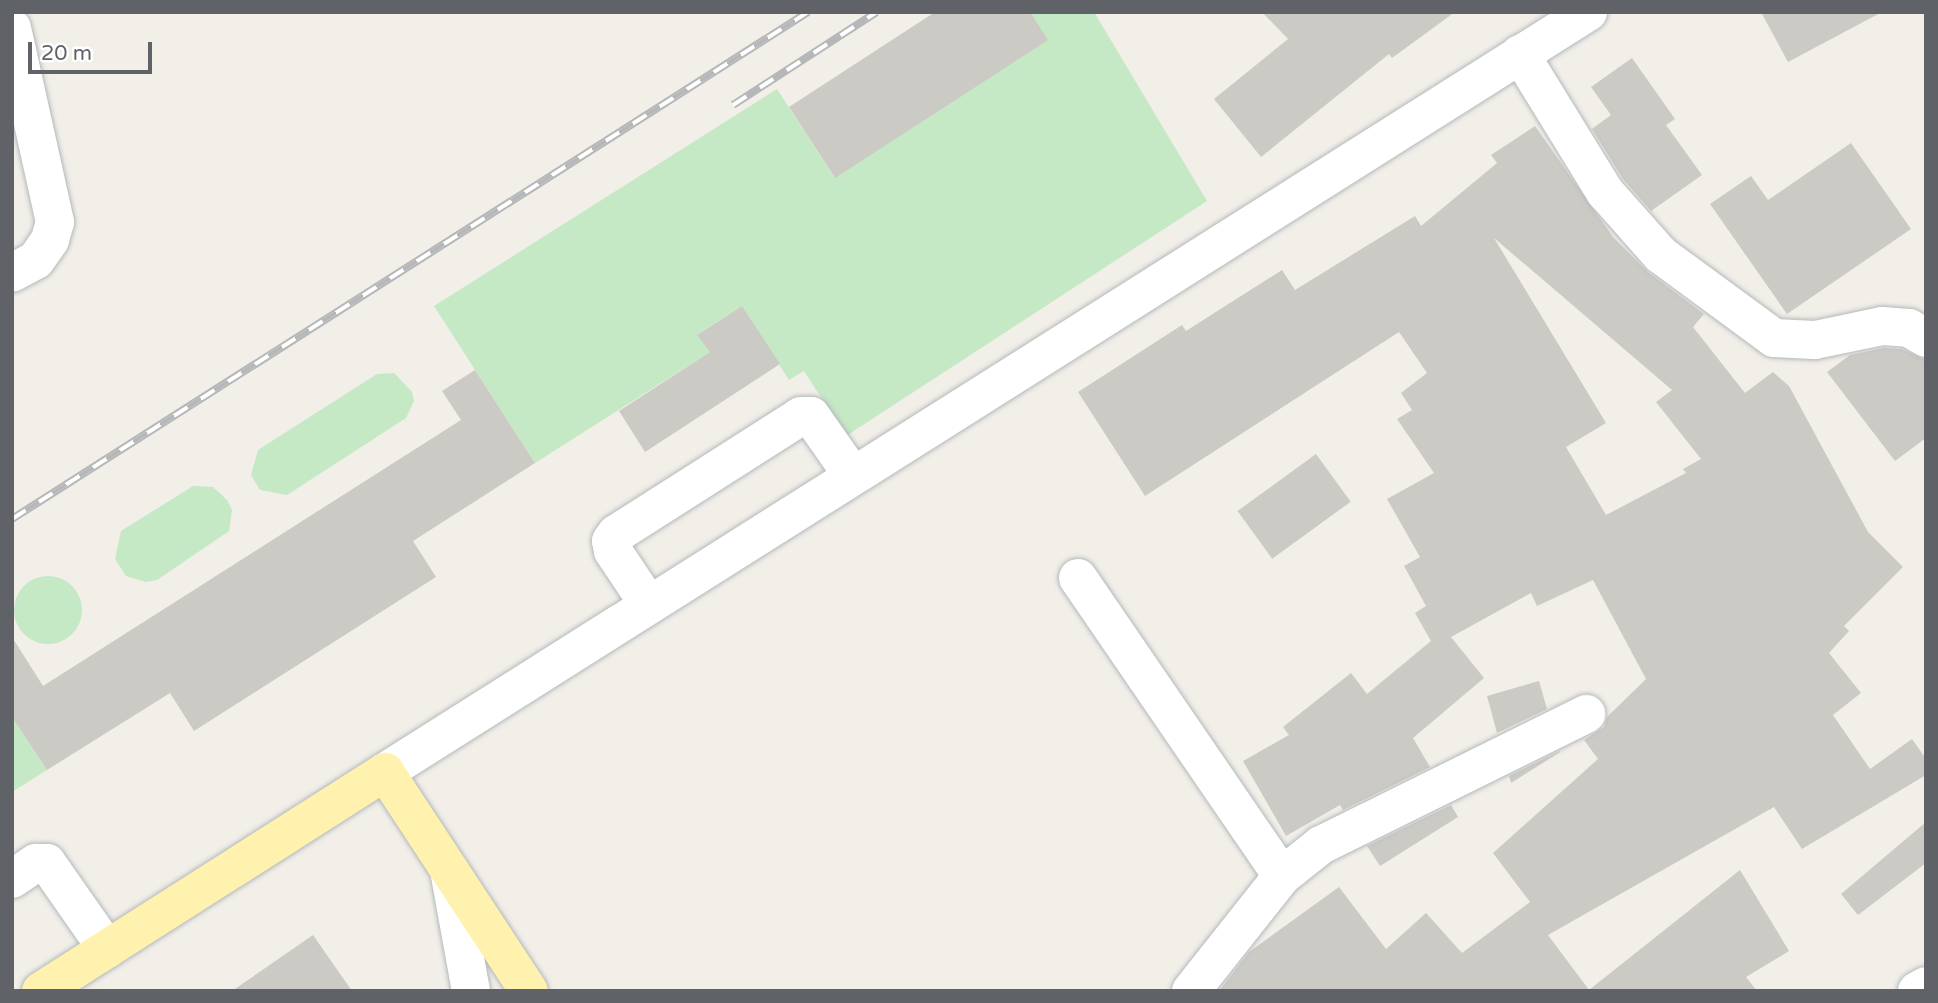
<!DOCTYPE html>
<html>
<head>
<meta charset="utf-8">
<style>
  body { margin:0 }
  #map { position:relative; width:1938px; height:1003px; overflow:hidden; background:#f1efe8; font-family:"Varela Round",sans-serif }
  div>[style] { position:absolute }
  .green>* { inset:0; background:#c5e8c5 }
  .round { border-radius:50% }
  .building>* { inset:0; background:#cccac5; transform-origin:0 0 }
  .roads { filter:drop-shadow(0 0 2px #b5b8bc) drop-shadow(0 0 2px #b5b8bc) }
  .minor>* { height:38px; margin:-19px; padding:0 19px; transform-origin:19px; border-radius:19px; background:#fff }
  .major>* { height:38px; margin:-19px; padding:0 19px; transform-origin:19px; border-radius:19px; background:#fff2af }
  .rail>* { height:8px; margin-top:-4px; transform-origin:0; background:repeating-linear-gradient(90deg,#fff 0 16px,#b6b7b8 0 32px); box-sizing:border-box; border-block:2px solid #b6b7b8 }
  span { translate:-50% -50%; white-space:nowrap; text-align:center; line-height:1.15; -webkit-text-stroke:7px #fff; paint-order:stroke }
  .frame { position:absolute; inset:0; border:14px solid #5f6368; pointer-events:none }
  .scale { position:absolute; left:28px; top:42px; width:124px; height:32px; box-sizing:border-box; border:4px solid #5f6368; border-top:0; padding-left:9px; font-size:21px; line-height:24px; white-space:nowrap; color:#5f6368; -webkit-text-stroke:5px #fff; paint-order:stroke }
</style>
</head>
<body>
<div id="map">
  <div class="green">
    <div style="clip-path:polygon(1030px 12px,1094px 12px,1207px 201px,846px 436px,804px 371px,789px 380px,742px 306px,698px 334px,710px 352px,535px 463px,434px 306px,777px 89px,834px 177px)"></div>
    <div style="clip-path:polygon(394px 373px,412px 392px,414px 401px,406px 418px,287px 495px,260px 490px,251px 475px,258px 450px,377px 374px)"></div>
    <div style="clip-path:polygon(193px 486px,213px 487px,227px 500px,232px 510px,229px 531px,157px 580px,146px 582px,126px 576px,115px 559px,121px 531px)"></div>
    <div class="round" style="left:14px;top:576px;width:68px;height:68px"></div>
    <div style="clip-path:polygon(12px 717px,47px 770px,12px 792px)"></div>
  </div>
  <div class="building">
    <div style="clip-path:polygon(935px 12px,1030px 12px,1048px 40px,835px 178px,789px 107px)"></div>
    <div style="clip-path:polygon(1262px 12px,1455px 12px,1392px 58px,1389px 54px,1261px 157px,1214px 99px,1288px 39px)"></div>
    <div style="clip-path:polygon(1761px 12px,1882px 12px,1788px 62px)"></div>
    <div style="clip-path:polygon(1632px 58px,1675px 119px,1666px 125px,1702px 175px,1651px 211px,1623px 179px,1592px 129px,1611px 115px,1591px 87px)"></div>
    <div style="clip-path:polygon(evenodd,1535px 126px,1613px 237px,1648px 272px,1704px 314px,1693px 327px,1745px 393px,1773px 372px,1789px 386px,1868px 532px,1903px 567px,1844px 626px,1849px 631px,1829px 653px,1861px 693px,1833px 715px,1870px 769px,1912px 739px,1926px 759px,1926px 775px,1802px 849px,1774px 807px,1548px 935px,1589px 990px,1740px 870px,1789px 951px,1746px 977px,1757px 991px,1219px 991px,1249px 952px,1339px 887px,1386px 949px,1426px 913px,1462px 953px,1530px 902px,1493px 853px,1598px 759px,1584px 740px,1604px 727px,1607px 717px,1646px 679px,1593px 580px,1537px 606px,1531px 593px,1451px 637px,1484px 678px,1413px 738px,1430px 767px,1343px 810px,1340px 805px,1286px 836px,1243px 761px,1289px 735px,1283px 727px,1351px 673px,1367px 694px,1431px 641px,1415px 613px,1426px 606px,1404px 566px,1420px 557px,1387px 499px,1434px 473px,1397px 419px,1412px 410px,1401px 393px,1427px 373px,1399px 332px,1145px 496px,1078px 392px,1182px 325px,1186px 331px,1282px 270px,1295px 290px,1415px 216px,1421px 226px,1497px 163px,1491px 155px,1535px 126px,1494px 238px,1672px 390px,1656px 402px,1701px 459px,1683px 469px,1686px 473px,1606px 515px,1566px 447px,1606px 423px,1494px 238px)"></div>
    <div style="clip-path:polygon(1851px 143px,1911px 229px,1787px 314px,1710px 204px,1751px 176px,1768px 200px)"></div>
    <div style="clip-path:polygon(742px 306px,780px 364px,645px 452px,619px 411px,710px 352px,697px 335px)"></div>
    <div style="clip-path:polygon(1883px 348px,1902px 349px,1926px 360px,1926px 438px,1895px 461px,1827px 372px,1850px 355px)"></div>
    <div style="clip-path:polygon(475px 370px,535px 463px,413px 541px,436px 577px,194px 731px,170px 693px,47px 770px,12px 717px,12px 637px,43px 686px,461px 420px,442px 391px)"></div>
    <div style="left:1316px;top:454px;width:59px;height:97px;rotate:54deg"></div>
    <div style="clip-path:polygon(1539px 681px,1547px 709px,1497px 733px,1487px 696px)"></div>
    <div style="clip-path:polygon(1560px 751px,1560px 752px,1511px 783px,1509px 776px)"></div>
    <div style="clip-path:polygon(1451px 805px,1458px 817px,1380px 866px,1367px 846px)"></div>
    <div style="clip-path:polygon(1926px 822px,1926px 863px,1858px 915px,1841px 894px)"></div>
    <div style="clip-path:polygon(313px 935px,352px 991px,232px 991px)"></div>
  </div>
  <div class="roads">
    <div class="minor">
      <div style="left:12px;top:28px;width:199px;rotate:77.5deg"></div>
      <div style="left:55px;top:222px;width:19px;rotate:106deg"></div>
      <div style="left:50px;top:240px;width:24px;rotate:125deg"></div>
      <div style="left:36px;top:260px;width:27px;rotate:152deg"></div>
      <div style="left:1520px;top:54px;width:162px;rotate:58.4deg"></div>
      <div style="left:1605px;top:192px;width:84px;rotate:48.4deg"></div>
      <div style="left:1661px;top:255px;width:140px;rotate:36.3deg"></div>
      <div style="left:1774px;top:338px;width:41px;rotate:2.8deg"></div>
      <div style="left:1815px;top:340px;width:68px;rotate:-11.8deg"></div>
      <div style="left:1882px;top:326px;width:27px;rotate:4deg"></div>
      <div style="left:1909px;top:328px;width:20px;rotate:30deg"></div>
      <div style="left:1078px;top:578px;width:361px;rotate:55.6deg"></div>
      <div style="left:649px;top:605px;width:65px;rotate:-123.7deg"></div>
      <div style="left:613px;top:551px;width:10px;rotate:-101deg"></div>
      <div style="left:611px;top:541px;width:9px;rotate:-54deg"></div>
      <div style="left:616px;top:534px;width:219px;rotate:-32.5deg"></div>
      <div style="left:801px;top:416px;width:10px"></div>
      <div style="left:811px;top:416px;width:73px;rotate:55deg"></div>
      <div style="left:385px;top:772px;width:1423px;rotate:-32.28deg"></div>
      <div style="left:449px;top:870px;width:123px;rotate:79.7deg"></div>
      <div style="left:12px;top:879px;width:29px;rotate:-34deg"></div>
      <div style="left:36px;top:863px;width:11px"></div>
      <div style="left:47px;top:863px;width:105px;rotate:55.1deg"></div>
      <div style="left:1191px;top:991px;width:147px;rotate:-51.6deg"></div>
      <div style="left:1282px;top:876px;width:50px;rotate:-38.5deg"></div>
      <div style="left:1321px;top:845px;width:296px;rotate:-26.3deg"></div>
      <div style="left:1917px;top:991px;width:10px;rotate:-29deg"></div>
    </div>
    <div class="major">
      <div style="left:41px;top:991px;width:408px;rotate:-32.5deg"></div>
      <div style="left:385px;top:772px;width:262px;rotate:56.7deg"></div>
    </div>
  </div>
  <div class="rail">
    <div style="left:733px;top:105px;width:171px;rotate:-32.9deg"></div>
    <div style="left:12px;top:519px;width:944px;rotate:-32.49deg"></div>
  </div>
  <div class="frame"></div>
  <div class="scale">20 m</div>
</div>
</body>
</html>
